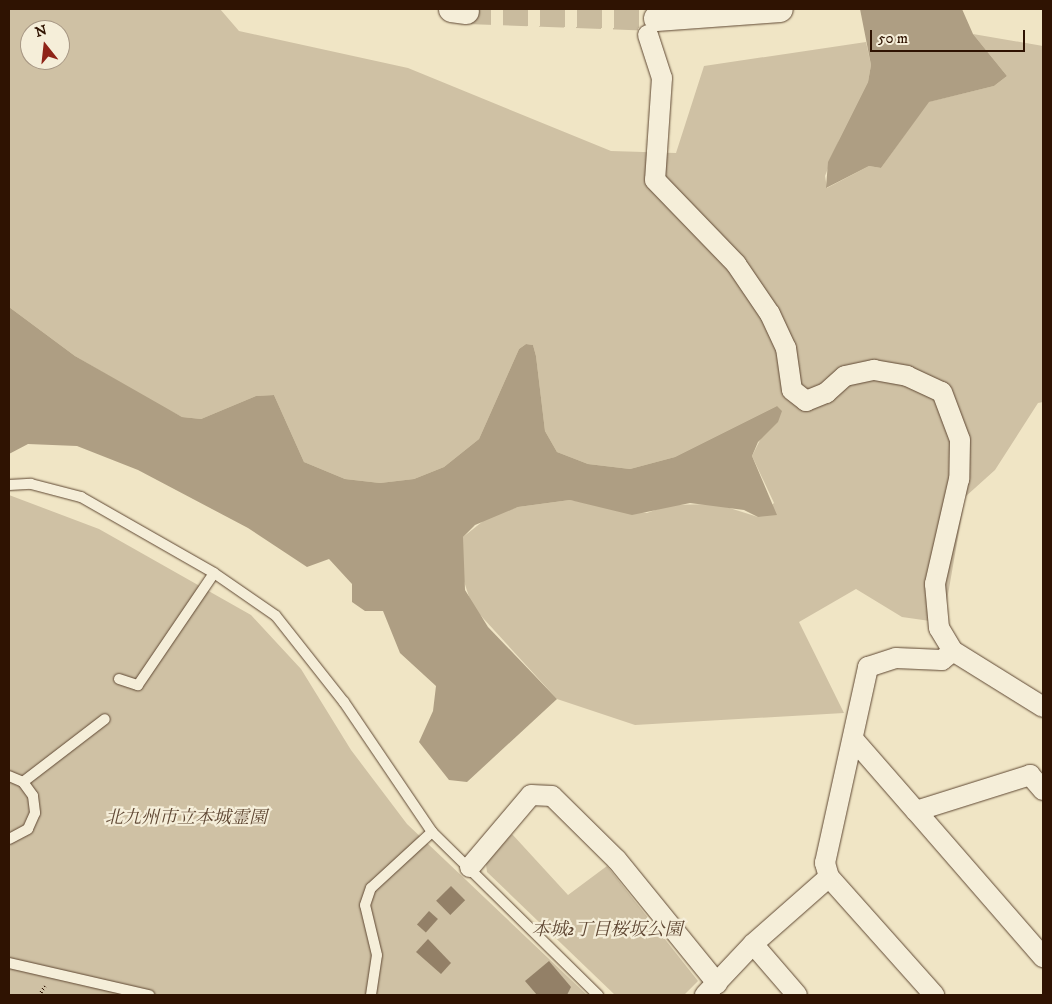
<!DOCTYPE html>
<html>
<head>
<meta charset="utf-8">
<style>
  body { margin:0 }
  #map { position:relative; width:1052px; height:1004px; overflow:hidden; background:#f0e5c5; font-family:"IM FELL DW Pica","Noto Serif JP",serif }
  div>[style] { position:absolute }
  .green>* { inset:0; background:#cfc1a4 }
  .water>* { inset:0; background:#ae9e83 }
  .building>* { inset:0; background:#938067; transform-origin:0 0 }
  .tertiary-tunnel>* { height:25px; margin-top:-12.5px; transform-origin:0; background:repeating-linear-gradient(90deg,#c9bb9e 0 25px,transparent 0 37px) }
  .path>* { height:3px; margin-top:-1.5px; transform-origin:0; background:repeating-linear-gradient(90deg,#2f1302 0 1px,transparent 0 3.5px) }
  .roads { filter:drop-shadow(0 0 1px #5f4833) drop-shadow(0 0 1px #5f4833) }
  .service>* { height:10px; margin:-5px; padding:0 5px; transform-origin:5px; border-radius:5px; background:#f5eed9 }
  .minor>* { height:20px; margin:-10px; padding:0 10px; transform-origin:10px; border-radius:10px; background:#f5eed9 }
  .tertiary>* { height:25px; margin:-12.5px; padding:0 12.5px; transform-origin:12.5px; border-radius:12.5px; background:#f5eed9 }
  span { translate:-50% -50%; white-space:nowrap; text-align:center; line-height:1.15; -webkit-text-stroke:4.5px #f5eed9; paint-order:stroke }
  .park-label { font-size:18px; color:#5f4733; font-style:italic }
  .frame { position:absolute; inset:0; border:10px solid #2f1302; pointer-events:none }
  .north { position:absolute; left:20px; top:20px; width:50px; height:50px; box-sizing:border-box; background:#f5eed9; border:1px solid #a69683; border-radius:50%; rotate:344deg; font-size:14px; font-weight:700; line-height:20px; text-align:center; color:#2f1302 }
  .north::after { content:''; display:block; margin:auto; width:18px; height:22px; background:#8f2418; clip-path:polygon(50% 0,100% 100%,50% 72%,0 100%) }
  .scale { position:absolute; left:870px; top:30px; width:155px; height:22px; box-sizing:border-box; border:2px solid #2f1302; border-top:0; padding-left:6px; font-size:15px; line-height:18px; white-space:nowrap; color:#2f1302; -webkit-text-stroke:4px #f5eed9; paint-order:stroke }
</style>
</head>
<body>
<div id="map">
  <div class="green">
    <div style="clip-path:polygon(evenodd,9px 9px,220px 9px,239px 31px,408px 68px,611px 151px,676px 153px,704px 66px,866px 42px,871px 65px,868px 82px,839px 140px,825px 176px,827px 188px,869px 166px,881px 168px,928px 102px,994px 86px,1007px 76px,973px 34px,1043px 46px,1043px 402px,1038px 403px,995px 470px,965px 497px,946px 606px,937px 622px,902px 617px,856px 589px,799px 622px,844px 713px,635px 725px,557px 699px,472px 606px,461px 572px,463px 537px,487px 518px,518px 507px,570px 500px,647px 513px,669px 505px,717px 504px,758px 517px,774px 503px,752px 456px,777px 406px,675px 457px,630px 469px,588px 464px,557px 452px,545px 431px,536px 356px,533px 345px,526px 344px,519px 349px,479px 439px,444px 467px,414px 479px,380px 483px,345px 479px,304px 462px,274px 395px,256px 396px,201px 419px,182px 417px,155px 403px,75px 356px,9px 307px,9px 9px,30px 30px,60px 30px,60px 60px,30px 60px,30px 30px)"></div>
    <div style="clip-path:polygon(9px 495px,99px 529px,251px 615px,301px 669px,351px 750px,407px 824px,587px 995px,9px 995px)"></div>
    <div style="clip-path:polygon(512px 834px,568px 895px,607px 866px,698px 981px,684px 995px,615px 995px,487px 872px,486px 864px)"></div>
  </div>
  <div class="water">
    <div style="clip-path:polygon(860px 9px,962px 9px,973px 34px,1007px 76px,994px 86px,929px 102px,881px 168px,869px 166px,826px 188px,828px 162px,868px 82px,871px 65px)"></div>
    <div style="clip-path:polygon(9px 307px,75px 356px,182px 417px,201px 419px,256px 396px,274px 395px,304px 462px,345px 479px,380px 483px,414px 479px,444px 467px,479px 439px,519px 349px,526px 344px,533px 345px,536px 356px,545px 431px,557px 452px,588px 464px,630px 469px,675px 457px,777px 406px,782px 411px,778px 422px,758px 442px,752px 456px,777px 515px,758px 517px,744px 510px,690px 503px,632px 515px,570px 500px,518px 507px,475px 525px,463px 537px,465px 590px,488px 627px,557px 699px,467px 782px,449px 780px,419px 742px,433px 711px,436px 686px,400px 653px,383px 611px,365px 611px,352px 602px,352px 584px,329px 559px,307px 567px,248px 528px,138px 470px,77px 446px,28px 444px,9px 454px)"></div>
  </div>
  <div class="building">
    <div style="left:451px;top:886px;width:20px;height:21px;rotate:45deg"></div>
    <div style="left:429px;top:911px;width:12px;height:18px;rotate:42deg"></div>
    <div style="clip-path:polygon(428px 939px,451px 963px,441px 974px,416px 952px)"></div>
    <div style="clip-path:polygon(549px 961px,571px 987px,567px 995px,537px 995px,525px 981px)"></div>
  </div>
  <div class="tertiary-tunnel">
    <div style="left:466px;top:11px;width:190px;rotate:2.1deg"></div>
  </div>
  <div class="path">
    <div style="left:39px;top:995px;width:11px;rotate:-56deg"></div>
  </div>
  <div class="roads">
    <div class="service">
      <div style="left:9px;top:485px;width:22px;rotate:-3deg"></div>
      <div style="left:31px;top:484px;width:52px;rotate:14.6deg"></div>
      <div style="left:81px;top:497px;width:153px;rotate:29.7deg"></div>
      <div style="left:214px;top:573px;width:75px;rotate:34.7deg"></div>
      <div style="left:276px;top:616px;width:110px;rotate:51.7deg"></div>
      <div style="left:344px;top:702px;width:157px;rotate:55.9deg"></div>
      <div style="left:432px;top:832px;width:233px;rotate:44.5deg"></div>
      <div style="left:119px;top:679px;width:20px;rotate:18deg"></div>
      <div style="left:138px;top:685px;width:135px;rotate:-55.8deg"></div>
      <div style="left:9px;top:776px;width:15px;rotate:23deg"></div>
      <div style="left:23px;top:782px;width:17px;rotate:54deg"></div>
      <div style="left:33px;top:796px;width:17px;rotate:83deg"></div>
      <div style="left:35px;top:813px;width:17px;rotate:114deg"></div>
      <div style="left:28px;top:829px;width:21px;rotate:152deg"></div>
      <div style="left:23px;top:782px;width:103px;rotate:-37.5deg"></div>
      <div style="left:9px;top:963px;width:144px;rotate:12.9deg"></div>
      <div style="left:371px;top:995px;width:40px;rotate:-81.5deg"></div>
      <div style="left:377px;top:955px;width:51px;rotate:-103.5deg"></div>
      <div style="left:365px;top:905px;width:18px;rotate:-71deg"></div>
      <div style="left:371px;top:888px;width:83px;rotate:-42.6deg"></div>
    </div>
    <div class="minor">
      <div style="left:648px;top:35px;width:45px;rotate:72deg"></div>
      <div style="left:662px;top:78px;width:102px;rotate:93.9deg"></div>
      <div style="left:655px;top:180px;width:117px;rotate:46deg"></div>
      <div style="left:736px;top:264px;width:60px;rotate:55.8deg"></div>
      <div style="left:770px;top:314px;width:38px;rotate:65deg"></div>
      <div style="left:786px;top:348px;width:42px;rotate:81.9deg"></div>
      <div style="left:792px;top:390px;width:18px;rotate:38deg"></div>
      <div style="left:806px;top:401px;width:22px;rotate:-22deg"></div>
      <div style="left:826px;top:393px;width:25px;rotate:-42deg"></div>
      <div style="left:845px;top:376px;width:30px;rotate:-12deg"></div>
      <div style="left:874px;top:370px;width:34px;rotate:10deg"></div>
      <div style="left:907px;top:376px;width:38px;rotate:25deg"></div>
      <div style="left:942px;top:392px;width:51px;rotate:69.4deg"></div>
      <div style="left:960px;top:440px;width:39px;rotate:91deg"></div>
      <div style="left:959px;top:479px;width:108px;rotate:102.9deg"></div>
      <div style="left:935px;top:584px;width:44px;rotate:84.8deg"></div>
      <div style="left:939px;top:628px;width:27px;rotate:59deg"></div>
      <div style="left:953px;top:651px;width:106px;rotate:31.9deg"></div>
      <div style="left:854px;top:740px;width:94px;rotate:48.9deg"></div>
      <div style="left:916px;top:811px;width:120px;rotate:-17.5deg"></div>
      <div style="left:1030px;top:775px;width:20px;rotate:49deg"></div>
      <div style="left:916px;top:811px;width:194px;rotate:49deg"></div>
      <div style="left:470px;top:867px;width:94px;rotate:-49.7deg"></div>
      <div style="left:531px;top:795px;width:21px;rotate:3deg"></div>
      <div style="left:552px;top:796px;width:91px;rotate:44.6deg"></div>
      <div style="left:617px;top:860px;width:159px;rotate:50.9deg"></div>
      <div style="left:829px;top:877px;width:158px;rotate:48.3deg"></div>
      <div style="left:753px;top:944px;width:67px;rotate:49.2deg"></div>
      <div style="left:705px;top:995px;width:70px;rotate:-46.7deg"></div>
      <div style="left:753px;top:944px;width:101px;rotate:-41.4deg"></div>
      <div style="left:829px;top:877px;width:15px;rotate:-106deg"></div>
      <div style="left:825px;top:863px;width:201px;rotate:-77.6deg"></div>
      <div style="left:868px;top:667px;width:29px;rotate:-18deg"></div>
      <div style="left:896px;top:658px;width:46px;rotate:2.5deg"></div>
      <div style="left:942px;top:660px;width:14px;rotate:-39deg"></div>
    </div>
    <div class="tertiary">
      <div style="left:451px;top:9px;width:15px;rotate:8deg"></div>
      <div style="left:656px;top:18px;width:124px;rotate:-4.2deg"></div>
    </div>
  </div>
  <div class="park-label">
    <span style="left:186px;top:818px">北九州市立本城霊園</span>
    <span style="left:607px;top:930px">本城2丁目桜坂公園</span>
  </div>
  <div class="frame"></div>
  <div class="north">N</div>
  <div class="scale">50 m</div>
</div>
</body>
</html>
